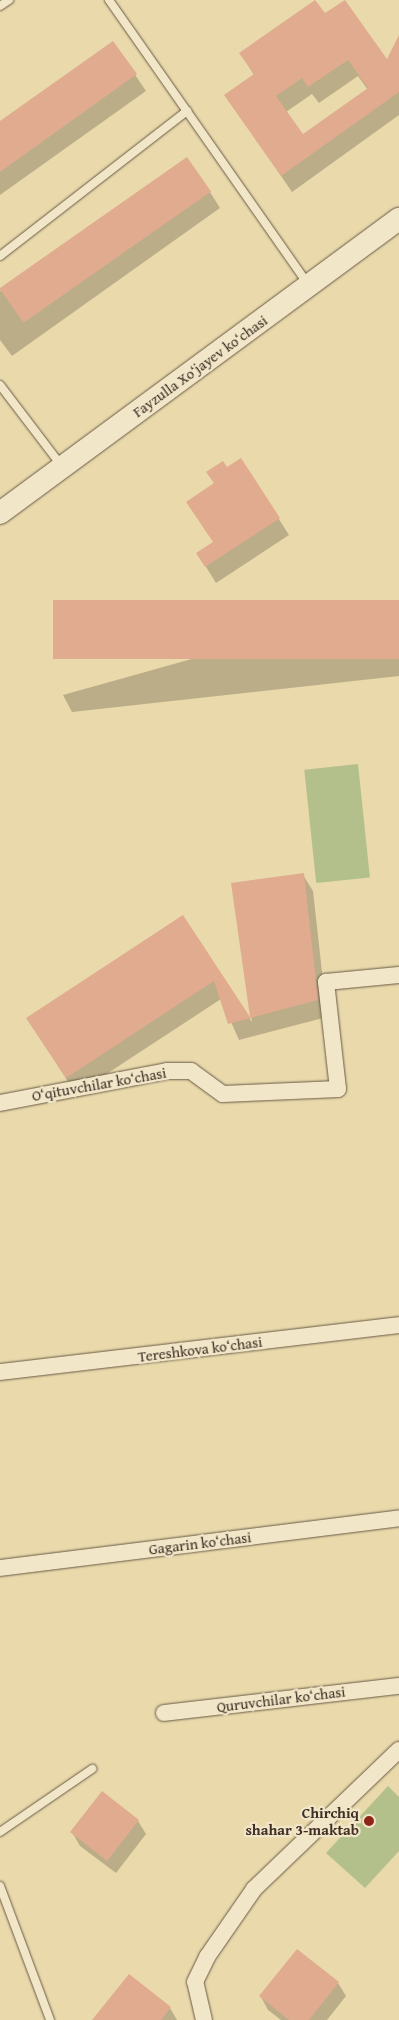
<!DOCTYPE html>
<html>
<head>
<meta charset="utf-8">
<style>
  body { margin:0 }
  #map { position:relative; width:399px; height:2020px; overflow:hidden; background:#e9d9ab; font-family:"Gentium Book Plus",serif }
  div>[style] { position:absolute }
  .green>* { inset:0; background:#b4c08b; transform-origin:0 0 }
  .shadow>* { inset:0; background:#0003 }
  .building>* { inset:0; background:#e1ab90; transform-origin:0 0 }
  .roads { filter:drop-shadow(0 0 1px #6a5a46) drop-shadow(0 0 1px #6a5a46) }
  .lane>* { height:8px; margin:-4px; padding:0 4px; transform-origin:4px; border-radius:4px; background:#f1e6c8 }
  .street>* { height:16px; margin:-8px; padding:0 8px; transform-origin:8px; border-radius:8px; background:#f1e6c8 }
  .secondary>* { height:22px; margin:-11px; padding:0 11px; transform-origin:11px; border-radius:11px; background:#f1e6c8 }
  .dots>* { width:14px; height:14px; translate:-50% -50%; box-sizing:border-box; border:2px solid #f1e6c8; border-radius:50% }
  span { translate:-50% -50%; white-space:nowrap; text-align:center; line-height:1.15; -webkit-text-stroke:4.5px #f1e6c8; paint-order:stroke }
  .street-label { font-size:15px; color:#3f2f25 }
  .poi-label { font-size:15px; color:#3f2f25; font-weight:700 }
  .right { translate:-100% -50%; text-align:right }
</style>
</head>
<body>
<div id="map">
  <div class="green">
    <div style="left:358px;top:764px;width:114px;height:54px;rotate:84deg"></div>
    <div style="clip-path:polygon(388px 1786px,399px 1797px,399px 1851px,365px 1888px,326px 1853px)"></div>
  </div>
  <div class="shadow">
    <div style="clip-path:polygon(evenodd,325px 14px,387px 61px,399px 37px,399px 115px,292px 192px,226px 95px,254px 75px,241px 54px,325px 14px,358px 76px,368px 90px,303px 136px,286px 112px,312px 94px,319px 103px,358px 76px)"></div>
    <div style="clip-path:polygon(113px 42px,146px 91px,0 195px,0 122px)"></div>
    <div style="clip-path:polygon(210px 192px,220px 208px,12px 356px,0 340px,0 291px)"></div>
    <div style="clip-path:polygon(241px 460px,289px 535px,216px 583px,198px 554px,214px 543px,215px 484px)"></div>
    <div style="clip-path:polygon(399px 601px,399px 676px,72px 712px,63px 695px)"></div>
    <div style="clip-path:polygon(303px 875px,313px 891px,327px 1017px,239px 1040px,221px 999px,76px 1094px,38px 1035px,183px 917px,252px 1022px,232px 884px)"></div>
    <div style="clip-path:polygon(138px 1821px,146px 1834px,116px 1873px,80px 1846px,72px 1832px)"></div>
    <div style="clip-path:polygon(338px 1983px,346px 1996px,327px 2020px,281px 2020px,268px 2010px,261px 1997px)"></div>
    <div style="clip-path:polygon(170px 2008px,177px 2020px,94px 2020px)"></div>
  </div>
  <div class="building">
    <div style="clip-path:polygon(evenodd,315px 0,325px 13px,345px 0,387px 59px,399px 35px,399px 92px,281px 176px,224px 95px,254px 74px,239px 53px,315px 0,348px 60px,368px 88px,303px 134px,276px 96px,302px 78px,308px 87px,348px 60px)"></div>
    <div style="clip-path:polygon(113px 41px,137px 74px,0 172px,0 121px)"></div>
    <div style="left:187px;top:157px;width:42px;height:229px;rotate:55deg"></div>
    <div style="clip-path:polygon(241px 458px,280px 518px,205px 567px,196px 553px,213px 542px,186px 502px,214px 483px,206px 472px,223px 461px,227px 467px)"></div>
    <div style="left:399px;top:600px;width:59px;height:346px;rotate:90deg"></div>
    <div style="clip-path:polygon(304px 873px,318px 1000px,228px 1024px,214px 981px,66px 1078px,26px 1018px,183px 915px,250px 1017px,231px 883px)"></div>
    <div style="left:102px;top:1791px;width:47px;height:52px;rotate:38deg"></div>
    <div style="clip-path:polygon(297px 1949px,339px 1982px,309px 2020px,289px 2020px,259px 1996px)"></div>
    <div style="clip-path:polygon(129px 1974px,171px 2007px,161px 2020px,92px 2020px)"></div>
  </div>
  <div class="roads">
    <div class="lane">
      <div style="left:109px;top:0;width:345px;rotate:55deg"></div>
      <div style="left:0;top:6px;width:11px;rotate:-34deg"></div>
      <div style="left:0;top:256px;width:237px;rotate:-37.8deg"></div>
      <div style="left:0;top:385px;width:101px;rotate:52.7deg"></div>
      <div style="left:0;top:1832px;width:112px;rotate:-34.4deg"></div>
      <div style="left:0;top:1886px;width:143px;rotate:69.5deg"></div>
    </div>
    <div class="street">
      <div style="left:0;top:1103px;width:170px;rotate:-10.8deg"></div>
      <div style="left:167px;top:1071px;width:24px"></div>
      <div style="left:191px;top:1071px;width:39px;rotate:36deg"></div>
      <div style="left:223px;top:1094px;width:115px;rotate:-2.5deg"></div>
      <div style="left:338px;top:1089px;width:108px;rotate:-96.4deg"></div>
      <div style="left:326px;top:982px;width:73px;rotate:-5.5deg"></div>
      <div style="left:0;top:1372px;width:402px;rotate:-6.7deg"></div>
      <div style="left:0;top:1568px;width:402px;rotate:-7.1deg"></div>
      <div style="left:164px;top:1713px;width:237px;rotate:-6.6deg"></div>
      <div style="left:204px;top:2020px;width:39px;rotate:-103deg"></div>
      <div style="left:195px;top:1982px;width:28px;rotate:-64deg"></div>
      <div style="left:207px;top:1957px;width:83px;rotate:-55.3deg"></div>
      <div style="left:254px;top:1889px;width:201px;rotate:-43.8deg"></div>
    </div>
    <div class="secondary">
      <div style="left:0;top:513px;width:496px;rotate:-36.4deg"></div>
    </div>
  </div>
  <div class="dots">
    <div style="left:369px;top:1821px;background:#8f2418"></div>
  </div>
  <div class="street-label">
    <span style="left:200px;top:366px;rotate:-36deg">Fayzulla Xo‘jayev ko‘chasi</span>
    <span style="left:99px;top:1084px;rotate:-10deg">O‘qituvchilar ko‘chasi</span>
    <span style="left:200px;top:1349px;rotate:-7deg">Tereshkova ko‘chasi</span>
    <span style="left:200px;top:1543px;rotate:-7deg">Gagarin ko‘chasi</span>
    <span style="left:281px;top:1699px;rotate:-7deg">Quruvchilar ko‘chasi</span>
  </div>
  <div class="poi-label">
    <span class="right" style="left:359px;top:1821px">Chirchiq<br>shahar 3-maktab</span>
  </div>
</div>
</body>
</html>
